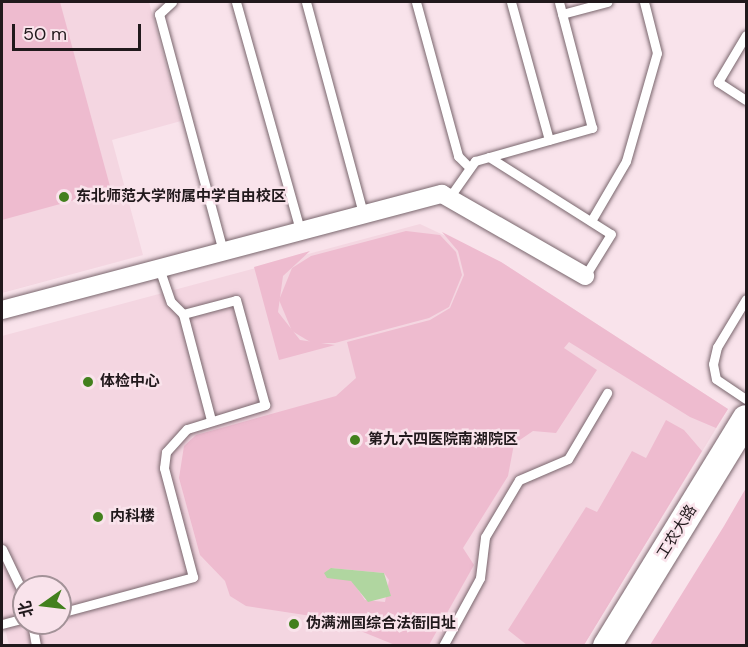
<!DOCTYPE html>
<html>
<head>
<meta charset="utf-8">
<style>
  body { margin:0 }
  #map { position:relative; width:748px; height:647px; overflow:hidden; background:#f9e3eb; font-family:"DM Sans","Noto Sans SC",sans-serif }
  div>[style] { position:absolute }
  .built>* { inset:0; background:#f4d6e1 }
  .green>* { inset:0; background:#eebbcf }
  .water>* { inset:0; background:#b0d6a0 }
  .roads { filter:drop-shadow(0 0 2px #79666d) drop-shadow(0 0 2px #79666d) }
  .lane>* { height:9px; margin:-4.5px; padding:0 4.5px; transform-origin:4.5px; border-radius:4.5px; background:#fff }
  .street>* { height:18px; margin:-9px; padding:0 9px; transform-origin:9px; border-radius:9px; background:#fff }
  .primary>* { height:28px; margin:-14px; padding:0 14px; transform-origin:14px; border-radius:14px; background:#fff }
  .dots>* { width:16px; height:16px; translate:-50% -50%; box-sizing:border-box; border:3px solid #f9e3eb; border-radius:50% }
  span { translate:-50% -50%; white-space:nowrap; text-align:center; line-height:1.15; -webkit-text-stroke:5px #f9e3eb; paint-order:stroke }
  .poi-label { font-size:15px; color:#21191c; font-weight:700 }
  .left { translate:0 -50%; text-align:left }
  .street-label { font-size:15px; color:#21191c }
  .frame { position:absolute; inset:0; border:3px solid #21191c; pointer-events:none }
  .north { position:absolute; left:12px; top:575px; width:60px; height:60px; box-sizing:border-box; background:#f9e3eb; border:2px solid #a39298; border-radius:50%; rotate:256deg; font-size:16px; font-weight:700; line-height:24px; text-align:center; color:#21191c }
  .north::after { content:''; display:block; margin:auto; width:21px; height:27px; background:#42801d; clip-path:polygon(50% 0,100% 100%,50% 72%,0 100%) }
  .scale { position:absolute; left:12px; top:24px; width:129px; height:27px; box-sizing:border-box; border:3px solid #21191c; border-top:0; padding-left:8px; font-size:18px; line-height:21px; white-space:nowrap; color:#21191c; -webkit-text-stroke:4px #f9e3eb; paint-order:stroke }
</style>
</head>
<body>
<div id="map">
  <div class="built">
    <div style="clip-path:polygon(2px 2px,149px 2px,181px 121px,112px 140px,143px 255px,2px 293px)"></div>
    <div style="clip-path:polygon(evenodd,420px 224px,501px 262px,728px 409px,584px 645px,9px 645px,2px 616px,2px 336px,420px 224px,24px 587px,60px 587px,60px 623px,24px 623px,24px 587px)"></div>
  </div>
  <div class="green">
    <div style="clip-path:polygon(2px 2px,60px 2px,111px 190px,2px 220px)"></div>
    <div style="clip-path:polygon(406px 231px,440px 235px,456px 252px,462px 275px,449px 307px,429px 318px,335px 343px,312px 343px,292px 331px,279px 300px,292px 268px,311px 256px)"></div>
    <div style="clip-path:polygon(evenodd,442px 232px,501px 262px,728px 409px,716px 428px,690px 417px,569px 342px,564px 348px,597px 370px,556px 433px,533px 431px,514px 444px,508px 476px,463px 548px,474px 565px,429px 645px,395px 645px,331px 619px,246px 606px,230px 596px,225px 581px,200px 555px,179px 478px,184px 446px,196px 435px,336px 396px,356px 378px,347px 342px,430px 320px,450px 308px,464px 275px,458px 251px,442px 232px,331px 568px,384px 573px,389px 580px,385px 602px,365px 600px,353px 582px,331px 568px)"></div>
    <div style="clip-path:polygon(310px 251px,283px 276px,278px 312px,300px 340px,335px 345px,279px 360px,254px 267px)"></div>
    <div style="clip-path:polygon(666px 420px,684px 430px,702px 451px,584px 645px,527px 645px,508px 630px,586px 507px,597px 512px,632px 451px,646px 458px)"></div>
    <div style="clip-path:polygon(746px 488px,746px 645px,650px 645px,724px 526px)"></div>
  </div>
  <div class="water">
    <div style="clip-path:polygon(331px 568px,384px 573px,391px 596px,368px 602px,351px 581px,327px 578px,324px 573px)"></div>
  </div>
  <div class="roads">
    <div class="lane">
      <div style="left:172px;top:2px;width:18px;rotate:137deg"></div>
      <div style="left:159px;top:14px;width:245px;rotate:74.9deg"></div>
      <div style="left:236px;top:2px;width:237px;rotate:74.3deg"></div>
      <div style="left:306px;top:2px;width:219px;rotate:74.9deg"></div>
      <div style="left:416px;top:2px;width:160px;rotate:74.7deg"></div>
      <div style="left:458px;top:156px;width:14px;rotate:45deg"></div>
      <div style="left:511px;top:2px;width:143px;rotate:74.6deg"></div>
      <div style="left:562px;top:14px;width:47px;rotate:-14.9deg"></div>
      <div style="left:746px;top:35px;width:55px;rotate:120.8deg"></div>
      <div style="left:718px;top:82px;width:33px;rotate:33deg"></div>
      <div style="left:489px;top:157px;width:144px;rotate:32.3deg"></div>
      <div style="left:611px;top:234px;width:49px;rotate:121.8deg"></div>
      <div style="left:451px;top:195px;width:42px;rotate:-54.8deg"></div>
      <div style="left:475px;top:161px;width:122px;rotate:-15.8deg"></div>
      <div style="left:592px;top:128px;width:130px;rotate:-104.7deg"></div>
      <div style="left:591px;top:221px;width:69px;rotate:-59.7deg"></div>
      <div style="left:626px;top:161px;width:112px;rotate:-74deg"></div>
      <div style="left:657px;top:53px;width:53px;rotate:-104.3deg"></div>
      <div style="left:159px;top:268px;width:36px;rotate:71deg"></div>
      <div style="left:171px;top:302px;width:17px;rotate:45deg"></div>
      <div style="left:746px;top:299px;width:56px;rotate:121.1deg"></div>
      <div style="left:717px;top:347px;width:17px;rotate:103deg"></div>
      <div style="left:713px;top:364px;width:15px;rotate:79deg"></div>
      <div style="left:716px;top:379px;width:36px;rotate:34deg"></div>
      <div style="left:2px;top:549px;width:51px;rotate:64.4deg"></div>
      <div style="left:60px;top:613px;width:138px;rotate:-15.1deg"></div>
      <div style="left:193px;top:577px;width:113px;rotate:-104.9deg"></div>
      <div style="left:164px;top:468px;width:16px;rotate:-83deg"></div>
      <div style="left:166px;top:452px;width:31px;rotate:-48deg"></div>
      <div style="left:187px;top:429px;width:82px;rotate:-17.1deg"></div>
      <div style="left:265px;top:405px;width:109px;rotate:-105.4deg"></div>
      <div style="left:236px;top:300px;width:55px;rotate:165.2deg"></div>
      <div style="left:183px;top:314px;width:110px;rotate:75.2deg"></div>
      <div style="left:32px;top:623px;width:23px;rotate:80deg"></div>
      <div style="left:2px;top:624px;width:23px;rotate:-15deg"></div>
      <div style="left:443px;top:646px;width:77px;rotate:-61.4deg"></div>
      <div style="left:480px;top:578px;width:41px;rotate:-83deg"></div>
      <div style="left:485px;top:537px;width:66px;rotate:-59.2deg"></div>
      <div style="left:519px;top:480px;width:53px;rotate:-23.2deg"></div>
      <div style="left:568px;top:459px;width:77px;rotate:-59.4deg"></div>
    </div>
    <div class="street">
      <div style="left:2px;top:310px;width:455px;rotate:-14.8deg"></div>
      <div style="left:442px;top:194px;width:165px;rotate:29.8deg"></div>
    </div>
    <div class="primary">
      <div style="left:607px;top:646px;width:266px;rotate:-58.5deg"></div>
    </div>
  </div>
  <div class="dots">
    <div style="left:64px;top:197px;background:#42801d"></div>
    <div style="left:88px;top:382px;background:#42801d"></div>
    <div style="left:355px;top:440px;background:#42801d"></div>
    <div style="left:98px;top:517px;background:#42801d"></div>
    <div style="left:294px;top:624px;background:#42801d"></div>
  </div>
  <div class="poi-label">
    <span class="left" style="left:76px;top:197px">东北师范大学附属中学自由校区</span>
    <span class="left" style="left:100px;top:382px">体检中心</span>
    <span class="left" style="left:368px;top:440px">第九六四医院南湖院区</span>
    <span class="left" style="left:110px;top:517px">内科楼</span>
    <span class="left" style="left:306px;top:624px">伪满洲国综合法衙旧址</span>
  </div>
  <div class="street-label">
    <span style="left:677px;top:532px;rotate:-58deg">工农大路</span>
  </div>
  <div class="frame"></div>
  <div class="north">北</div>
  <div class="scale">50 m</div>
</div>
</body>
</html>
